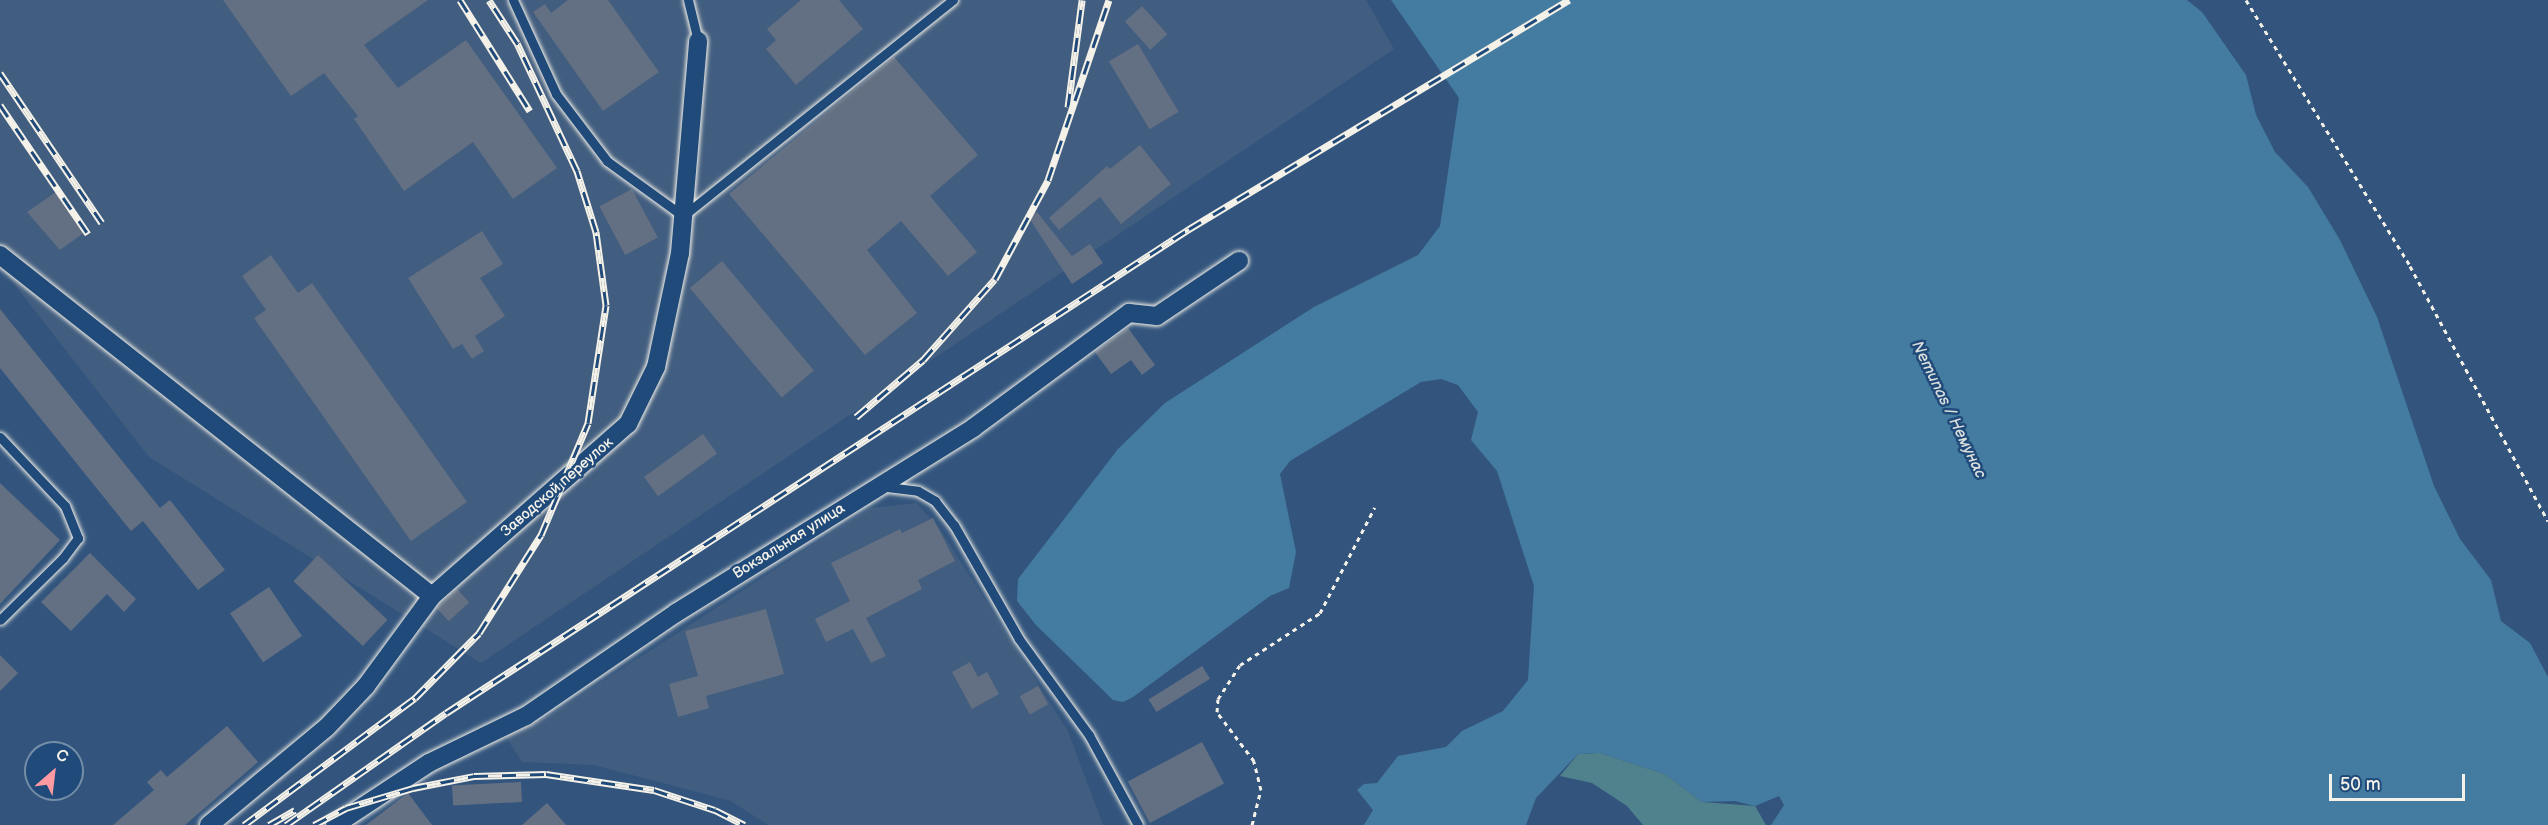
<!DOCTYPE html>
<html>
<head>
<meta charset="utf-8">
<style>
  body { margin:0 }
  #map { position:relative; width:2548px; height:825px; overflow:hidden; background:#33557d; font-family:"Balsamiq Sans",sans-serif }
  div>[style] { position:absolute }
  .built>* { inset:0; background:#415d7f }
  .green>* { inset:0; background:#50828d }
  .water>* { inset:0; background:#447ba0 }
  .building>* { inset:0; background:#637083; transform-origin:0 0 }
  .path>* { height:3px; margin-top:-1.5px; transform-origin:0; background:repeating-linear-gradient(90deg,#f4f1e8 0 4.5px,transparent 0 9px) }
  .roads { filter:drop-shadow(0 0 2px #f4f1e8) drop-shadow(0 0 2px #f4f1e8) }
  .service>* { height:9px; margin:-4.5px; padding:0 4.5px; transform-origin:4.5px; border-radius:4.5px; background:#1f4a7a }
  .minor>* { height:18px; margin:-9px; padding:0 9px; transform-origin:9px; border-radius:9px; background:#1f4a7a }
  .rail>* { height:7px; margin-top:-3.5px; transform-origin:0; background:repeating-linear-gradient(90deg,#1f4a7a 0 14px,#f4f1e8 0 28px); box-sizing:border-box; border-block:2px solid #f4f1e8 }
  span { translate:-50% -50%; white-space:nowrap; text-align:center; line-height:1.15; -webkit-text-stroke:5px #1f4a7a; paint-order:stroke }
  .street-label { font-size:15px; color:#f4f1e8 }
  .water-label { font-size:16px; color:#dadfdd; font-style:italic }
  .north { position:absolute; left:24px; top:741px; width:60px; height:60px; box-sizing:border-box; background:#1f4a7a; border:2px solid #748da6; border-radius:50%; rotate:28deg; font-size:16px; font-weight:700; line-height:24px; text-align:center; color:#f4f1e8 }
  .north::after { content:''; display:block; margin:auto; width:21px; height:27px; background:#ff9aa2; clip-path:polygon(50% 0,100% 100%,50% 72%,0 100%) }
  .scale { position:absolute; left:2329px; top:774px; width:136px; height:27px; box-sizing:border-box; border:3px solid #f4f1e8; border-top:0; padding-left:8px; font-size:18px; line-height:21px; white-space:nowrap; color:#f4f1e8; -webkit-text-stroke:4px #1f4a7a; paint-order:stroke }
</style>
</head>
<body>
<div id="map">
  <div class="built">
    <div style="clip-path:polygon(0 0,1366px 0,1394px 49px,481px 663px,149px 457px,0 266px)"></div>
    <div style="clip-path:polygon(916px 503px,938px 526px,1068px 731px,1103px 825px,768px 825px,731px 801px,594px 765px,522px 762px,506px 737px,554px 713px,870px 508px)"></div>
  </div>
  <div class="green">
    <div style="clip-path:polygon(1600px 753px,1665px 774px,1702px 802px,1755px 806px,1766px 825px,1643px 825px,1627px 806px,1592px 783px,1560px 776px,1578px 754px)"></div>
  </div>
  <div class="water">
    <div style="clip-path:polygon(1391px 0,2187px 0,2202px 12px,2246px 75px,2256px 115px,2275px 152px,2308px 187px,2340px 240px,2377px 317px,2434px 486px,2460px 539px,2491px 580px,2501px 621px,2530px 643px,2548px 677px,2548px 825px,1771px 825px,1784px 805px,1779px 796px,1755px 806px,1735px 801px,1702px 802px,1665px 774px,1600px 753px,1578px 754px,1536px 798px,1526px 825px,1364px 825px,1373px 810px,1357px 790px,1364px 784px,1377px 783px,1398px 756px,1446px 747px,1462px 731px,1503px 711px,1528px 680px,1534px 586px,1497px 471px,1471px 440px,1478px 412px,1458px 385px,1441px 379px,1421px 382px,1290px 461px,1280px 474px,1296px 552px,1289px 588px,1270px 596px,1133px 697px,1123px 702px,1113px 700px,1036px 625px,1017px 601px,1018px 579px,1118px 449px,1165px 403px,1314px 307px,1418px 255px,1440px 226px,1459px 98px)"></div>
  </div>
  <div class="building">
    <div style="clip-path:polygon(223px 0,428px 0,364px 45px,398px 88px,466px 40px,557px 168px,513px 199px,473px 142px,404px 191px,354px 119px,358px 116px,324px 73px,291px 96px)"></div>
    <div style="clip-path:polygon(568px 0,608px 0,659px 72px,603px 111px,533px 12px,545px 4px,551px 13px)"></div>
    <div style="clip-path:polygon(801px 0,839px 0,863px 29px,796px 85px,766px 49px,776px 40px,767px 29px)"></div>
    <div style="left:1142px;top:6px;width:38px;height:23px;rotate:48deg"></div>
    <div style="left:1138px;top:44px;width:79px;height:34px;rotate:59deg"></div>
    <div style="clip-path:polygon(894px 57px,978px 155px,930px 196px,977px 252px,948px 276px,901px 221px,867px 250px,917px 313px,865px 355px,729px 194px)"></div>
    <div style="clip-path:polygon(1140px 145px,1171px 184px,1121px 224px,1100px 197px,1059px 230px,1049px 218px,1107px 166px,1110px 169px)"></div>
    <div style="left:632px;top:189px;width:55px;height:37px;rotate:62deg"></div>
    <div style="clip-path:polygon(56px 192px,85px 232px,60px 250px,27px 212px)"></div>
    <div style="clip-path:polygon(1037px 212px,1072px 256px,1090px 244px,1103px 263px,1072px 284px,1029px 218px)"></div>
    <div style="clip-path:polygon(482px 231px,503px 264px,480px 278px,505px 316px,475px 336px,484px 351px,472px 359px,462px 344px,453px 349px,408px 278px)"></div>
    <div style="clip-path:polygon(271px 255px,298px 293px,312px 283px,467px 502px,411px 541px,254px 318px,266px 310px,242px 276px)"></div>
    <div style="left:722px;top:261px;width:143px;height:42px;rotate:50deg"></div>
    <div style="clip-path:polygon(0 309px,160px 508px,170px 500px,225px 570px,198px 590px,143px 521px,131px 531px,0 368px)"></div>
    <div style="clip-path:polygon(1128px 328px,1155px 365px,1142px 375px,1131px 360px,1111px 374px,1095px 352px)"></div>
    <div style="left:703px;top:434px;width:24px;height:73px;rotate:54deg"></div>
    <div style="clip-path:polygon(0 483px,60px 540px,0 604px)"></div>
    <div style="clip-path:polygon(933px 518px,955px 561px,918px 580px,922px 589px,866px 618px,886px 656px,871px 663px,853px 629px,826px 642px,815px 619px,850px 601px,831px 563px,900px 529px,902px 533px)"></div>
    <div style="clip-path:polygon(90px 553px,136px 599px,124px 612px,107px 594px,71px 631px,41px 602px)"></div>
    <div style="left:318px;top:555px;width:95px;height:36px;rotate:43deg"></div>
    <div style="left:269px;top:587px;width:59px;height:47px;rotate:56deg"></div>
    <div style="left:457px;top:589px;width:18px;height:28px;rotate:47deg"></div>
    <div style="clip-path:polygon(766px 609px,784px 674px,706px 696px,709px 708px,678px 717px,669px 684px,698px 676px,685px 631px)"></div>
    <div style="clip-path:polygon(0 655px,18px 673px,0 691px)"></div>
    <div style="clip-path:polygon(970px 662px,978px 677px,987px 672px,999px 694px,972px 709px,952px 672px)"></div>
    <div style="left:1202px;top:666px;width:15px;height:63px;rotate:58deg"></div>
    <div style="left:1038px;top:686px;width:21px;height:21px;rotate:61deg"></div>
    <div style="clip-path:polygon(227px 726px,258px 762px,185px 825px,113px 825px,154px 790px,147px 782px,161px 770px,167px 777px)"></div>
    <div style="left:1202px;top:742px;width:47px;height:84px;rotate:62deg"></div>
    <div style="left:521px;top:782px;width:20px;height:69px;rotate:87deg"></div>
    <div style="clip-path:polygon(408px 793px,432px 825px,366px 825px)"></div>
    <div style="clip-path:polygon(547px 803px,566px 825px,522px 825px)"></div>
  </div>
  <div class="path">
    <div style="left:2246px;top:0;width:312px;rotate:58.3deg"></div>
    <div style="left:2410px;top:266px;width:290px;rotate:61.6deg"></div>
    <div style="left:1252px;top:825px;width:36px;rotate:-76deg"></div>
    <div style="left:1261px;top:790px;width:30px;rotate:-104deg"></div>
    <div style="left:1254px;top:761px;width:61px;rotate:-127.1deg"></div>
    <div style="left:1217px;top:712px;width:13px;rotate:-86deg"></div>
    <div style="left:1218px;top:699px;width:40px;rotate:-57.1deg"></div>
    <div style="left:1240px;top:665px;width:95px;rotate:-33deg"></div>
    <div style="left:1320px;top:613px;width:119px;rotate:-62.6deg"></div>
  </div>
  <div class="roads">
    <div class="service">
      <div style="left:513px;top:0;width:103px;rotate:65.4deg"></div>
      <div style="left:556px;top:94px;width:84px;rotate:52.7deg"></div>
      <div style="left:607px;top:161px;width:94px;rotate:35.9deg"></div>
      <div style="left:683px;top:216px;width:346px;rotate:-38.7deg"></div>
      <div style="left:688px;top:0;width:42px;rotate:76.3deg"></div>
      <div style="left:0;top:437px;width:95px;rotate:46.7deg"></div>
      <div style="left:65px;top:506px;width:35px;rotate:68deg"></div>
      <div style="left:78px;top:538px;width:25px;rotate:127deg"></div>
      <div style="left:63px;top:558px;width:88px;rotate:135.5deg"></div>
      <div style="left:887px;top:487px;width:31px;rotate:7deg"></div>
      <div style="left:918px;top:491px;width:20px;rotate:30deg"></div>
      <div style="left:935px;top:501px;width:31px;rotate:52deg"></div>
      <div style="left:954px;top:525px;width:131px;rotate:60.3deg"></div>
      <div style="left:1019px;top:639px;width:119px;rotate:53.9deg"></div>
      <div style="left:1089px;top:735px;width:102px;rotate:61.4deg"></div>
    </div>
    <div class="minor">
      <div style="left:0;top:255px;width:550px;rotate:38.29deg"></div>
      <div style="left:209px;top:825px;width:153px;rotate:-39.7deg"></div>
      <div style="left:327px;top:727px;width:57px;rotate:-46.4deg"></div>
      <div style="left:366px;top:686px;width:112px;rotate:-53.7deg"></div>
      <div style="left:432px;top:596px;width:261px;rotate:-41.3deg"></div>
      <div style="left:628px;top:424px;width:64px;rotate:-63.8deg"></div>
      <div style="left:656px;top:367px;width:116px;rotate:-78.1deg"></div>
      <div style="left:680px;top:253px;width:213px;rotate:-85.1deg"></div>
      <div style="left:335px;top:825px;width:113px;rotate:-33.4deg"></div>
      <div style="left:429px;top:763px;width:108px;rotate:-25.9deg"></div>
      <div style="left:526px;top:716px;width:182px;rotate:-34.5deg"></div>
      <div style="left:676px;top:613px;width:350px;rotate:-31.9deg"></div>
      <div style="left:973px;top:428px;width:194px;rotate:-36.4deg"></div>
      <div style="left:1129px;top:313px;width:28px;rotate:6deg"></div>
      <div style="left:1157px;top:316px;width:99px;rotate:-33.9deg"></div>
    </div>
  </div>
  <div class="rail">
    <div style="left:460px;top:0;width:131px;rotate:57.8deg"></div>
    <div style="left:0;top:73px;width:181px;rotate:55.8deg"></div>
    <div style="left:0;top:105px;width:156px;rotate:55.7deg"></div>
    <div style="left:1068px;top:107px;width:108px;rotate:-82.5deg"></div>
    <div style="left:856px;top:417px;width:88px;rotate:-40.4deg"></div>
    <div style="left:923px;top:360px;width:108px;rotate:-48.4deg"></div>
    <div style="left:995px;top:279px;width:112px;rotate:-61.8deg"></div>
    <div style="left:1048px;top:180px;width:190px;rotate:-71.3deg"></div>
    <div style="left:244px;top:825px;width:213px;rotate:-36.6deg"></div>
    <div style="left:415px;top:698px;width:91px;rotate:-45.4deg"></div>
    <div style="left:479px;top:633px;width:116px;rotate:-57.7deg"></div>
    <div style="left:541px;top:535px;width:121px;rotate:-67.2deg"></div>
    <div style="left:588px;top:423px;width:119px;rotate:-81.3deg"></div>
    <div style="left:606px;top:305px;width:74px;rotate:-97.8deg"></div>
    <div style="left:596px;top:232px;width:64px;rotate:-107.3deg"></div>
    <div style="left:577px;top:171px;width:141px;rotate:-115.1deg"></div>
    <div style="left:517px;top:43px;width:51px;rotate:-123.1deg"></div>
    <div style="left:269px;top:825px;width:30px;rotate:-30deg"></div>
    <div style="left:286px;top:825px;width:195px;rotate:-35deg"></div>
    <div style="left:446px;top:713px;width:887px;rotate:-33.08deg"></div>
    <div style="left:1189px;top:229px;width:444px;rotate:-31.1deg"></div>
    <div style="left:314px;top:825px;width:36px;rotate:-28deg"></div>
    <div style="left:346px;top:808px;width:70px;rotate:-16.6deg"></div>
    <div style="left:413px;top:788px;width:62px;rotate:-11.1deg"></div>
    <div style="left:474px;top:776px;width:72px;rotate:-1.6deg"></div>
    <div style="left:546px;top:774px;width:109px;rotate:8.4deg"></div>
    <div style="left:654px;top:790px;width:64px;rotate:18.2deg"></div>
    <div style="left:715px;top:810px;width:33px;rotate:27deg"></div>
  </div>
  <div class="street-label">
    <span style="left:557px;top:487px;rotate:-41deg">Заводской переулок</span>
    <span style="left:789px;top:541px;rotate:-32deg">Вокзальная улица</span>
  </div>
  <div class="water-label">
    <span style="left:1948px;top:410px;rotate:64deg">Nemunas / Немунас</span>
  </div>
  <div class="north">С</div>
  <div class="scale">50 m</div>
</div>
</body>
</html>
